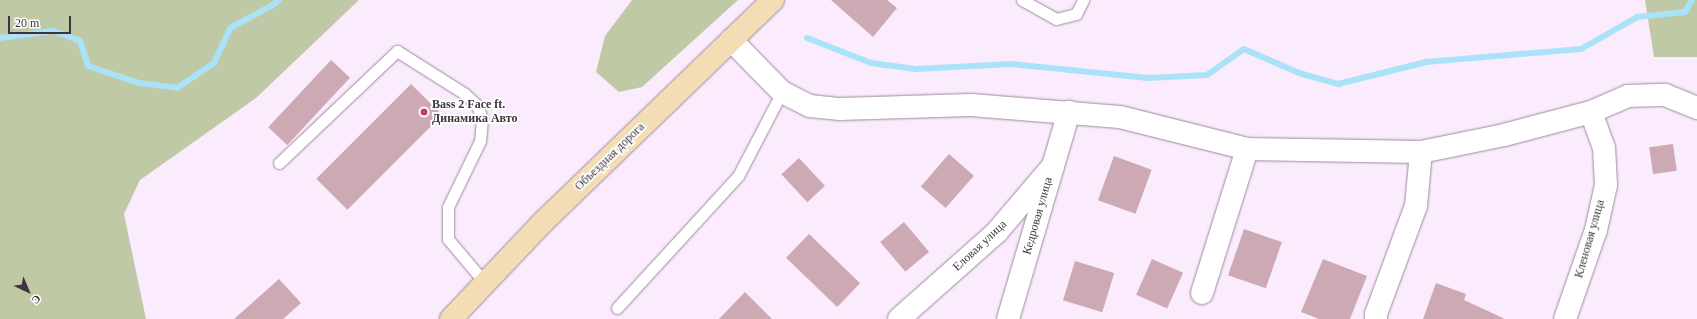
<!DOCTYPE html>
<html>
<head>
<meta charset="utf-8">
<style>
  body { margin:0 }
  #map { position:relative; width:1697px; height:319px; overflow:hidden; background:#faecfc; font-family:Georgia,serif }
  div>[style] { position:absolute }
  .green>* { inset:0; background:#bfc9a6 }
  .stream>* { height:6px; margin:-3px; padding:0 3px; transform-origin:3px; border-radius:3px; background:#aae3f8 }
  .building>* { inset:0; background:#cda9b3; transform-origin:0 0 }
  .roads { filter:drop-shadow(0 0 1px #9e88a0) drop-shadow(0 0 1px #9e88a0) }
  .service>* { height:11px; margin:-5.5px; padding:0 5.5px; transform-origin:5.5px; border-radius:5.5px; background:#fff }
  .minor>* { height:22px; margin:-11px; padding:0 11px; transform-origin:11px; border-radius:11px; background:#fff }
  .primary>* { height:22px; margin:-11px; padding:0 11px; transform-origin:11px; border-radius:11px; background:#f3ddb5 }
  .dots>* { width:11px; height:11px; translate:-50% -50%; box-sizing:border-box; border:2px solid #fff; border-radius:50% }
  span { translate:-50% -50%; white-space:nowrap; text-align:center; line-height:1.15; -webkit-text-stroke:3.5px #fff; paint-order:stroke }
  .poi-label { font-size:12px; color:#3d343e; font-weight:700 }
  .left { translate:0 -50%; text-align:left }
  .street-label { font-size:12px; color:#3d343e }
  .north { position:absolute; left:8px; top:271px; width:40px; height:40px; -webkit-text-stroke:3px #fff; paint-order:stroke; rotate:136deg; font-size:11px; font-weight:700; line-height:16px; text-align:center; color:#3d343e }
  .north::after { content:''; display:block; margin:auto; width:14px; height:18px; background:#3d343e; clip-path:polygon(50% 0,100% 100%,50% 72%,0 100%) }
  .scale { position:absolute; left:8px; top:16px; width:63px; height:18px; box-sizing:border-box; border:2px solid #3d343e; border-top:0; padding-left:5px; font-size:12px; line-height:14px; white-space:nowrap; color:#3d343e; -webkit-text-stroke:3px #fff; paint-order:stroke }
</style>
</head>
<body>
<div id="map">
  <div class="green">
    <div style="clip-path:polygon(0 0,359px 0,256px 98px,140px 180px,124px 214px,146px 319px,0 319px)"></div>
    <div style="clip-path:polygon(632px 0,738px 0,642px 87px,619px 92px,596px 72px,605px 36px)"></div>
    <div style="clip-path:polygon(1645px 0,1697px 0,1697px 57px,1654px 57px)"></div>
  </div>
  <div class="stream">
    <div style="left:0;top:38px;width:54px;rotate:-7.4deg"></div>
    <div style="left:54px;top:31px;width:28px;rotate:21deg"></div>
    <div style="left:80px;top:41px;width:26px;rotate:72deg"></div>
    <div style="left:88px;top:66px;width:54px;rotate:18.4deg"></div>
    <div style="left:139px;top:83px;width:38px;rotate:7deg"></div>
    <div style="left:177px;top:88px;width:45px;rotate:-34deg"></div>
    <div style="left:214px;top:63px;width:38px;rotate:-65deg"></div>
    <div style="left:230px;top:28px;width:47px;rotate:-28.2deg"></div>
    <div style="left:271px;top:6px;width:10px;rotate:-37deg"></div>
    <div style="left:807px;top:38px;width:69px;rotate:21.3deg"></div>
    <div style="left:871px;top:63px;width:45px;rotate:7.6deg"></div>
    <div style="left:916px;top:69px;width:95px;rotate:-3deg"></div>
    <div style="left:1011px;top:64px;width:138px;rotate:5.8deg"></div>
    <div style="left:1148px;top:78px;width:59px;rotate:-2.9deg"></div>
    <div style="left:1207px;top:75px;width:45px;rotate:-35.1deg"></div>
    <div style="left:1244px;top:49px;width:60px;rotate:23.6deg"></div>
    <div style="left:1299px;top:73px;width:41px;rotate:15.8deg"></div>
    <div style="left:1338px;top:84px;width:91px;rotate:-14deg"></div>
    <div style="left:1426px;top:62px;width:156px;rotate:-4.8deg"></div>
    <div style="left:1581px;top:49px;width:64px;rotate:-29.7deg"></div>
    <div style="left:1637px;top:17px;width:48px;rotate:-5.9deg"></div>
    <div style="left:1685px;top:12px;width:14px;rotate:-60deg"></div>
  </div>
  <div class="building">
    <div style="clip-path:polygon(831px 0,887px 0,897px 8px,873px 37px)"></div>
    <div style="left:331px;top:60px;width:26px;height:92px;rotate:43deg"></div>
    <div style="left:411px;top:84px;width:44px;height:134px;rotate:45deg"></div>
    <div style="left:1673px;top:144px;width:27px;height:24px;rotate:82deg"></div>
    <div style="left:949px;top:154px;width:33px;height:43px;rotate:41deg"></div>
    <div style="left:1114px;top:156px;width:40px;height:47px;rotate:20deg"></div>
    <div style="left:799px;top:158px;width:38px;height:24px;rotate:47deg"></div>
    <div style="left:904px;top:222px;width:39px;height:31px;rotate:50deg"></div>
    <div style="left:1244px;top:229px;width:40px;height:49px;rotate:19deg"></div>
    <div style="left:809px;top:234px;width:71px;height:33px;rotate:44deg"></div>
    <div style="left:1152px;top:259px;width:34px;height:39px;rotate:24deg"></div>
    <div style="clip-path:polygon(1323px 259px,1367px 276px,1350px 319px,1319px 319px,1301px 312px)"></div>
    <div style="left:1075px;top:261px;width:41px;height:41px;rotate:17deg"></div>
    <div style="clip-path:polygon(279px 279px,301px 303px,283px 319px,234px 319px)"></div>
    <div style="clip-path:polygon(1436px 283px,1466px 294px,1464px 300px,1505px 319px,1423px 319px)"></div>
    <div style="clip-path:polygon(745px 292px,772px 319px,719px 319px)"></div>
  </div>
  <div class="roads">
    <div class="service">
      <div style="left:1022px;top:0;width:39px;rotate:29deg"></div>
      <div style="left:1056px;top:19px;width:21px;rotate:-14deg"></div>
      <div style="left:1076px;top:14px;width:16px;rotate:-63deg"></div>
      <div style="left:279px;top:163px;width:163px;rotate:-43.5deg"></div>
      <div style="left:397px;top:51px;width:80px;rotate:32.3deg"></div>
      <div style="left:465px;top:94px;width:16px;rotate:43deg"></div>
      <div style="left:477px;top:105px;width:15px;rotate:70deg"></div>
      <div style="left:482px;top:119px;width:22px;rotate:95deg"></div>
      <div style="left:480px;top:141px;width:73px;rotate:115.9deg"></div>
      <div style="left:448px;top:207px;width:32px;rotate:90deg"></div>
      <div style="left:448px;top:239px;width:57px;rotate:49.9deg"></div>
      <div style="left:617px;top:308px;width:179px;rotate:-47.5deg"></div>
      <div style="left:738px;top:176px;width:95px;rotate:-62.4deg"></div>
    </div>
    <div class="minor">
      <div style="left:731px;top:40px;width:73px;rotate:45.6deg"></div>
      <div style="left:782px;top:92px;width:31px;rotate:27deg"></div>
      <div style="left:810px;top:106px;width:30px;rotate:6deg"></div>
      <div style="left:840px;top:109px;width:131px;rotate:-1.7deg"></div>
      <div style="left:971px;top:105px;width:149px;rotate:4.6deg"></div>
      <div style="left:1120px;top:117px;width:131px;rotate:14.1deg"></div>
      <div style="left:1247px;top:149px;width:174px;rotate:1deg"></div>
      <div style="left:1421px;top:152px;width:85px;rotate:-11.6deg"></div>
      <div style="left:1504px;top:135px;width:90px;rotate:-14.8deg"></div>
      <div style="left:1591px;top:112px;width:40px;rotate:-23.4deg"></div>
      <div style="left:1628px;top:96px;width:37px;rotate:-2deg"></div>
      <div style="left:1665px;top:95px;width:35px;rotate:22deg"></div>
      <div style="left:1202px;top:293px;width:151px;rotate:-72.6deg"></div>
      <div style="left:899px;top:319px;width:130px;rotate:-41.6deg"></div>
      <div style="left:996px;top:233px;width:88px;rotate:-49.6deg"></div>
      <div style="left:1008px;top:319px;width:216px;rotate:-73.6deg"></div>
      <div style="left:1376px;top:319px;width:5px;rotate:-90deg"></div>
      <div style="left:1376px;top:314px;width:115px;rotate:-69.7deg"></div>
      <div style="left:1416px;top:206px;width:54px;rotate:-84.7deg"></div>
      <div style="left:1565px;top:319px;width:94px;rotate:-70.8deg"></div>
      <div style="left:1596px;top:230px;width:46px;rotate:-77.5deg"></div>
      <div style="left:1606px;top:185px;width:37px;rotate:-93deg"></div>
      <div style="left:1604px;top:148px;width:38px;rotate:-110deg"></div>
    </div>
    <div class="primary">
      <div style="left:451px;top:319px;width:132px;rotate:-46.5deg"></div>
      <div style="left:542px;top:223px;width:321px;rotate:-44deg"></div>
    </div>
  </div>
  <div class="dots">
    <div style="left:424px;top:112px;background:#c43d7b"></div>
  </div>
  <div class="poi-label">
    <span class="left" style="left:432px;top:112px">Bass 2 Face ft.<br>Динамика Авто</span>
  </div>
  <div class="street-label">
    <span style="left:610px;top:157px;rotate:-44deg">Объездная дорога</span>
    <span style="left:1038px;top:216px;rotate:-74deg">Кедровая улица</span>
    <span style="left:1590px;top:239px;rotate:-74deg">Кленовая улица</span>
    <span style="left:980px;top:246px;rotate:-43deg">Еловая улица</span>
  </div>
  <div class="north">С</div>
  <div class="scale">20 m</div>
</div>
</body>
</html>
